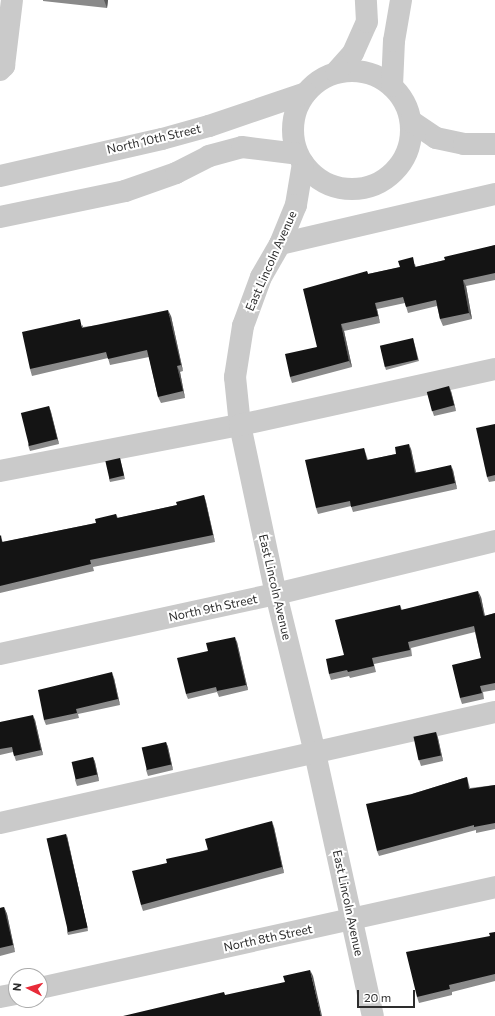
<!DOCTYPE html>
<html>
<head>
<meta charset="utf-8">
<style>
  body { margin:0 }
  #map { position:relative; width:495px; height:1016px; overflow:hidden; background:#fff; font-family:Commissioner,sans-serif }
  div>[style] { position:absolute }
  .minor>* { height:22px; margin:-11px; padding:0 11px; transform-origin:11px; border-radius:11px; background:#cacaca }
  .minor>.ring { margin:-11px; padding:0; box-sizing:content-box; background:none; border:22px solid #cacaca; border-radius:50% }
  .wall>* { inset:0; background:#8a8a8a }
  .shaded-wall>* { inset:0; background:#5a5a5a }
  .building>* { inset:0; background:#141414; transform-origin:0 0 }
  span { translate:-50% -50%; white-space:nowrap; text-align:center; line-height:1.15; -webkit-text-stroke:4px #fff; paint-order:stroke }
  .street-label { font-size:12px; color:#2d2d2d }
  .north { position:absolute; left:8px; top:968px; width:40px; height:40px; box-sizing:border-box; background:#fff; border:1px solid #ababab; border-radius:50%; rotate:276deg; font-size:11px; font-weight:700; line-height:16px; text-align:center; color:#2d2d2d }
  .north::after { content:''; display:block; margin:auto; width:14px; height:18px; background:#e82b39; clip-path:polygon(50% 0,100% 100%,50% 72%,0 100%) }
  .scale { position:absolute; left:357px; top:990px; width:58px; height:18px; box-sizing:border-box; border:2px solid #2d2d2d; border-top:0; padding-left:5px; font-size:12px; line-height:14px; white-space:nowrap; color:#2d2d2d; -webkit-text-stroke:3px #fff; paint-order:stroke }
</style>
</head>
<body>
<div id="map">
  <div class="minor">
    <div style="left:0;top:70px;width:6px;rotate:-45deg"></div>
    <div style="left:4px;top:66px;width:66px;rotate:-83.1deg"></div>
    <div class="ring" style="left:293px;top:71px;width:96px;height:96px"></div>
    <div style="left:336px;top:72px;width:25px;rotate:-48deg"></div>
    <div style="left:353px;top:53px;width:34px;rotate:-66deg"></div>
    <div style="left:367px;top:22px;width:22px;rotate:-93deg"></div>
    <div style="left:392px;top:86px;width:45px;rotate:-87.5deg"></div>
    <div style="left:394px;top:41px;width:42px;rotate:-80.3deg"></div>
    <div style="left:411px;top:121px;width:30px;rotate:34deg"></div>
    <div style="left:436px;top:138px;width:29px;rotate:12deg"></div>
    <div style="left:464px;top:144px;width:31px"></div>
    <div style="left:303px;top:163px;width:43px;rotate:99.5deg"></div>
    <div style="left:296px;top:205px;width:42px;rotate:112.3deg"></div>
    <div style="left:280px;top:244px;width:38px;rotate:120deg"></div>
    <div style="left:261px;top:277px;width:52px;rotate:110.2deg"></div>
    <div style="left:243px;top:326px;width:52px;rotate:98.9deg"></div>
    <div style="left:235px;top:377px;width:48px;rotate:84.1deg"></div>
    <div style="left:240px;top:425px;width:173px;rotate:78deg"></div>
    <div style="left:276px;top:594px;width:164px;rotate:76.2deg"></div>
    <div style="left:315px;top:753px;width:269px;rotate:77.6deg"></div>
    <div style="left:0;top:176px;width:166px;rotate:-12.9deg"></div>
    <div style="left:162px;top:139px;width:49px;rotate:-15.5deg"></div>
    <div style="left:209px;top:126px;width:102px;rotate:-18.8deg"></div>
    <div style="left:0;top:217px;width:128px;rotate:-11.7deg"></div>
    <div style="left:125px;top:191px;width:54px;rotate:-19.4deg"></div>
    <div style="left:176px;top:173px;width:37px;rotate:-27deg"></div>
    <div style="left:209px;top:156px;width:34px;rotate:-15deg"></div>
    <div style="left:242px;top:147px;width:56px;rotate:7.1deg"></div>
    <div style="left:280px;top:244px;width:221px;rotate:-13.1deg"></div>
    <div style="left:0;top:471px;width:244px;rotate:-10.9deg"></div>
    <div style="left:240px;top:425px;width:261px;rotate:-12.4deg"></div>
    <div style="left:0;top:654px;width:282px;rotate:-12.3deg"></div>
    <div style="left:276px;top:594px;width:225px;rotate:-13.6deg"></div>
    <div style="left:0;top:823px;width:507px;rotate:-12.64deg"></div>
    <div style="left:40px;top:988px;width:466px;rotate:-12.5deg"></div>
    <div style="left:0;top:997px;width:16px;rotate:-11deg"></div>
  </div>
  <div class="wall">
    <div style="clip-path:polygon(43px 0,108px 0,107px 8px,43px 1px)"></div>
    <div style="clip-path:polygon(495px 245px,495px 280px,466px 286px,472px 319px,443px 326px,440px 319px,437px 306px,408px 313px,405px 303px,377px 309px,380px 323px,344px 331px,352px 367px,292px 383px,290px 377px,317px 347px,367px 271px,368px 274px,415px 264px,416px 267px,445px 260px)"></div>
    <div style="clip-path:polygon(171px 316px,183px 371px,180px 372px,185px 398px,161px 403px,158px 397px,149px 357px,110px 365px,108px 358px,32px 376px,30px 369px,83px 325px,83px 327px)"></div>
    <div style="clip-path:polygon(413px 338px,419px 361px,386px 370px,385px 367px)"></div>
    <div style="clip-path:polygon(451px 391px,456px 411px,434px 416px,432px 410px)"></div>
    <div style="clip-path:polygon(49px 406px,51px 412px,59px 444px,30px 451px,28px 445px)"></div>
    <div style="clip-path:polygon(495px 424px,495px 481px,489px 482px,487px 477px)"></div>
    <div style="clip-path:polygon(364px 448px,368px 460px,396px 454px,411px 449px,416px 472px,453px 470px,457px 489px,353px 512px,351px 506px,318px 514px,316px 508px)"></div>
    <div style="clip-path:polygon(120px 458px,125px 479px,110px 482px,109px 479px)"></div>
    <div style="clip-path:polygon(204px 495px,206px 502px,215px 542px,93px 567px,94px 571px,0 593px,0 536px,3px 542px,96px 523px,116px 514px,118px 518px,177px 505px)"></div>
    <div style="clip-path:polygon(481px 597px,485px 616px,495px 613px,495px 690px,483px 692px,484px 699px,462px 704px,460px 698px,481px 658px,475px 632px,411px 648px,412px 656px,374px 664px,376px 672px,350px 678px,349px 676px,331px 680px,329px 674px,344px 655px,400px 605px,402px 610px)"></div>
    <div style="clip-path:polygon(237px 642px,248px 690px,219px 697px,217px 692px,188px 699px,186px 694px,208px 651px)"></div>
    <div style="clip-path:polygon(114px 678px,120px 705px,78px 714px,79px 718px,46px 725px,44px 720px)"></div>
    <div style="clip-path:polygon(35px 720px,43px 755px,16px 761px,13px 752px,0 755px,0 722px)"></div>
    <div style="clip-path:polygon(436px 732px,438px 738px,443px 761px,421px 766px,419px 760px)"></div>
    <div style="clip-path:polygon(166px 742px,168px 747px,173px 770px,148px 776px,146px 770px)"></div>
    <div style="clip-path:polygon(93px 757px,95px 762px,99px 781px,77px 786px,75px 780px)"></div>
    <div style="clip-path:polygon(467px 777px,470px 788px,495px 785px,495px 829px,476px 833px,476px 830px,379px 856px,377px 851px,412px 794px)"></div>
    <div style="clip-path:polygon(274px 827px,284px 873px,143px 911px,141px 905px,167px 863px)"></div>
    <div style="clip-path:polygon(67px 836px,88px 931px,68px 935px,67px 932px)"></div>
    <div style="clip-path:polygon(4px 907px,7px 914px,15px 952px,0 956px,0 908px)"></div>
    <div style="clip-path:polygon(495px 932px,495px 981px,452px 992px,452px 995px,419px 1003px,417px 997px)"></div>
  </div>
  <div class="shaded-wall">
    <div style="clip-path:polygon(104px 0,108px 0,107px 8px)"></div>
    <div style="clip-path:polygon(463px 280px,466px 286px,472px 319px,469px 313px)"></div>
    <div style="clip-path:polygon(375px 303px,377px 309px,380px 323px,378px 316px)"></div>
    <div style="clip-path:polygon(168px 310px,171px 316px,183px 371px,181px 365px)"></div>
    <div style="clip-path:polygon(341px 324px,344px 331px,352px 367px,349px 361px)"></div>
    <div style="clip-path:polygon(177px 366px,180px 372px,185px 398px,183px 391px)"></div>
    <div style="clip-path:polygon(449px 386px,451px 391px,456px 411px,454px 405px)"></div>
    <div style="clip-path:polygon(49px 406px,51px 412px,59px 444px,57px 439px)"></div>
    <div style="clip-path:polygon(409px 444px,411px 449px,417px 478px,415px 473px)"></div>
    <div style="clip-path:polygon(451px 465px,453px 470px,457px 489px,455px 483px)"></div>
    <div style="clip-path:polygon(204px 495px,206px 502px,215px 542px,213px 535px)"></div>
    <div style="clip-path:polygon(478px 591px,481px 597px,486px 622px,484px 616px)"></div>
    <div style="clip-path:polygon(235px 637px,237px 642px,248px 690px,246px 685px)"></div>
    <div style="clip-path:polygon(112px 672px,114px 678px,120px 705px,118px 699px)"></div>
    <div style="clip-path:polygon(33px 715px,35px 720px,43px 755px,41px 750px)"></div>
    <div style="clip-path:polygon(436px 732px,438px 738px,443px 761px,441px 755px)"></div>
    <div style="clip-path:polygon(166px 742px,168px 747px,173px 770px,171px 764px)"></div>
    <div style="clip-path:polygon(93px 757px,95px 762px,99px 781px,97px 775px)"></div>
    <div style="clip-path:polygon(272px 821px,274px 827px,284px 873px,282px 867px)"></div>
    <div style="clip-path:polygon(66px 834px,67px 836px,88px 931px,87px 928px)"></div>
    <div style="clip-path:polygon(4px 907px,7px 914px,15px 952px,13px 945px)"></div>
    <div style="clip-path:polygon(310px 970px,313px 976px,322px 1016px,321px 1016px)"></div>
  </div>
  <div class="building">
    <div style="clip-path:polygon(495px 245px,495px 273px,463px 280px,469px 313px,440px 319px,436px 300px,406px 307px,403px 297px,375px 303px,378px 316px,341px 324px,349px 361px,290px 377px,285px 354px,317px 347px,303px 289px,367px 271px,368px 274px,400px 267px,398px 261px,413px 257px,415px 267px,445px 260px,444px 257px)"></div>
    <div style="clip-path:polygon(168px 310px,181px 365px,177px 366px,183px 391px,158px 397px,147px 350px,108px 359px,106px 352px,30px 369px,22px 332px,80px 319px,82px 328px)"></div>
    <div style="left:413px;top:338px;width:22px;height:34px;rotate:77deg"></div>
    <div style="left:449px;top:386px;width:20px;height:23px;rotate:75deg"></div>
    <div style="left:49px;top:406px;width:34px;height:29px;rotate:76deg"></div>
    <div style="clip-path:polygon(495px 424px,495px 475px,487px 477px,476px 428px)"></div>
    <div style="clip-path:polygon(409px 444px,415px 473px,451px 465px,455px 483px,351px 507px,350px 501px,316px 508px,305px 460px,364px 448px,367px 460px,396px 454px,395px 447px)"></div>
    <div style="left:120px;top:458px;width:18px;height:15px;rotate:77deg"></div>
    <div style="clip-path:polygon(204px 495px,213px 535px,90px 560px,91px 564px,0 586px,0 536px,1px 535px,2px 542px,96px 523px,95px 519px,116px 514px,117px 518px,177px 505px,176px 502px)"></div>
    <div style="clip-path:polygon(478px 591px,484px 616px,495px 613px,495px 683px,480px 686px,482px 693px,460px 698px,452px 665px,481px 658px,474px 626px,408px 642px,410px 650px,372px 658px,374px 666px,348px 672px,347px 670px,329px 674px,326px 659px,344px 655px,335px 620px,400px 605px,401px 610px)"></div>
    <div style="clip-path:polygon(235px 637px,246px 685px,217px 691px,216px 687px,186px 694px,177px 658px,208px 651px,206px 643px)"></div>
    <div style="clip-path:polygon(112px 672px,118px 699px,76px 709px,77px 713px,44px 720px,38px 690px)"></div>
    <div style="clip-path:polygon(33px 715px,41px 750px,14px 756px,12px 747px,0 749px,0 722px)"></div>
    <div style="left:436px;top:732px;width:24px;height:23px;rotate:78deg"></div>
    <div style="left:166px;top:742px;width:23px;height:25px;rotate:77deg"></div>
    <div style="left:93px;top:757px;width:18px;height:22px;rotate:77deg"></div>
    <div style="clip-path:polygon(467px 777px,469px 789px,495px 785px,495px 823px,474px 827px,474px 825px,377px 851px,366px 804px,412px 794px)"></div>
    <div style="clip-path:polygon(272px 821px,282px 867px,141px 905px,132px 871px,167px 863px,166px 859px,208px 850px,205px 839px)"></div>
    <div style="left:66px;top:834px;width:96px;height:20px;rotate:77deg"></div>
    <div style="clip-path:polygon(4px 907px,13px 945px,0 948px,0 908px)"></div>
    <div style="clip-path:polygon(495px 932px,495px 974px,449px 985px,450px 989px,417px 997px,406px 952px,490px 936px,489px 933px)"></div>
    <div style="clip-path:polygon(310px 970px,321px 1016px,123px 1016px,224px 992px,225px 995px,285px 982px,283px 976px)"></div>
  </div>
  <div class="street-label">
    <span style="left:154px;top:139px;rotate:-13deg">North 10th Street</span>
    <span style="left:271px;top:261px;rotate:-66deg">East Lincoln Avenue</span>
    <span style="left:275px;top:587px;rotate:77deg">East Lincoln Avenue</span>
    <span style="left:213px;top:608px;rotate:-12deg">North 9th Street</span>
    <span style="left:348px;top:903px;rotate:78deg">East Lincoln Avenue</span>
    <span style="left:268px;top:938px;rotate:-12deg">North 8th Street</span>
  </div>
  <div class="north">N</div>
  <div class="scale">20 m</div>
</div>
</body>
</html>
